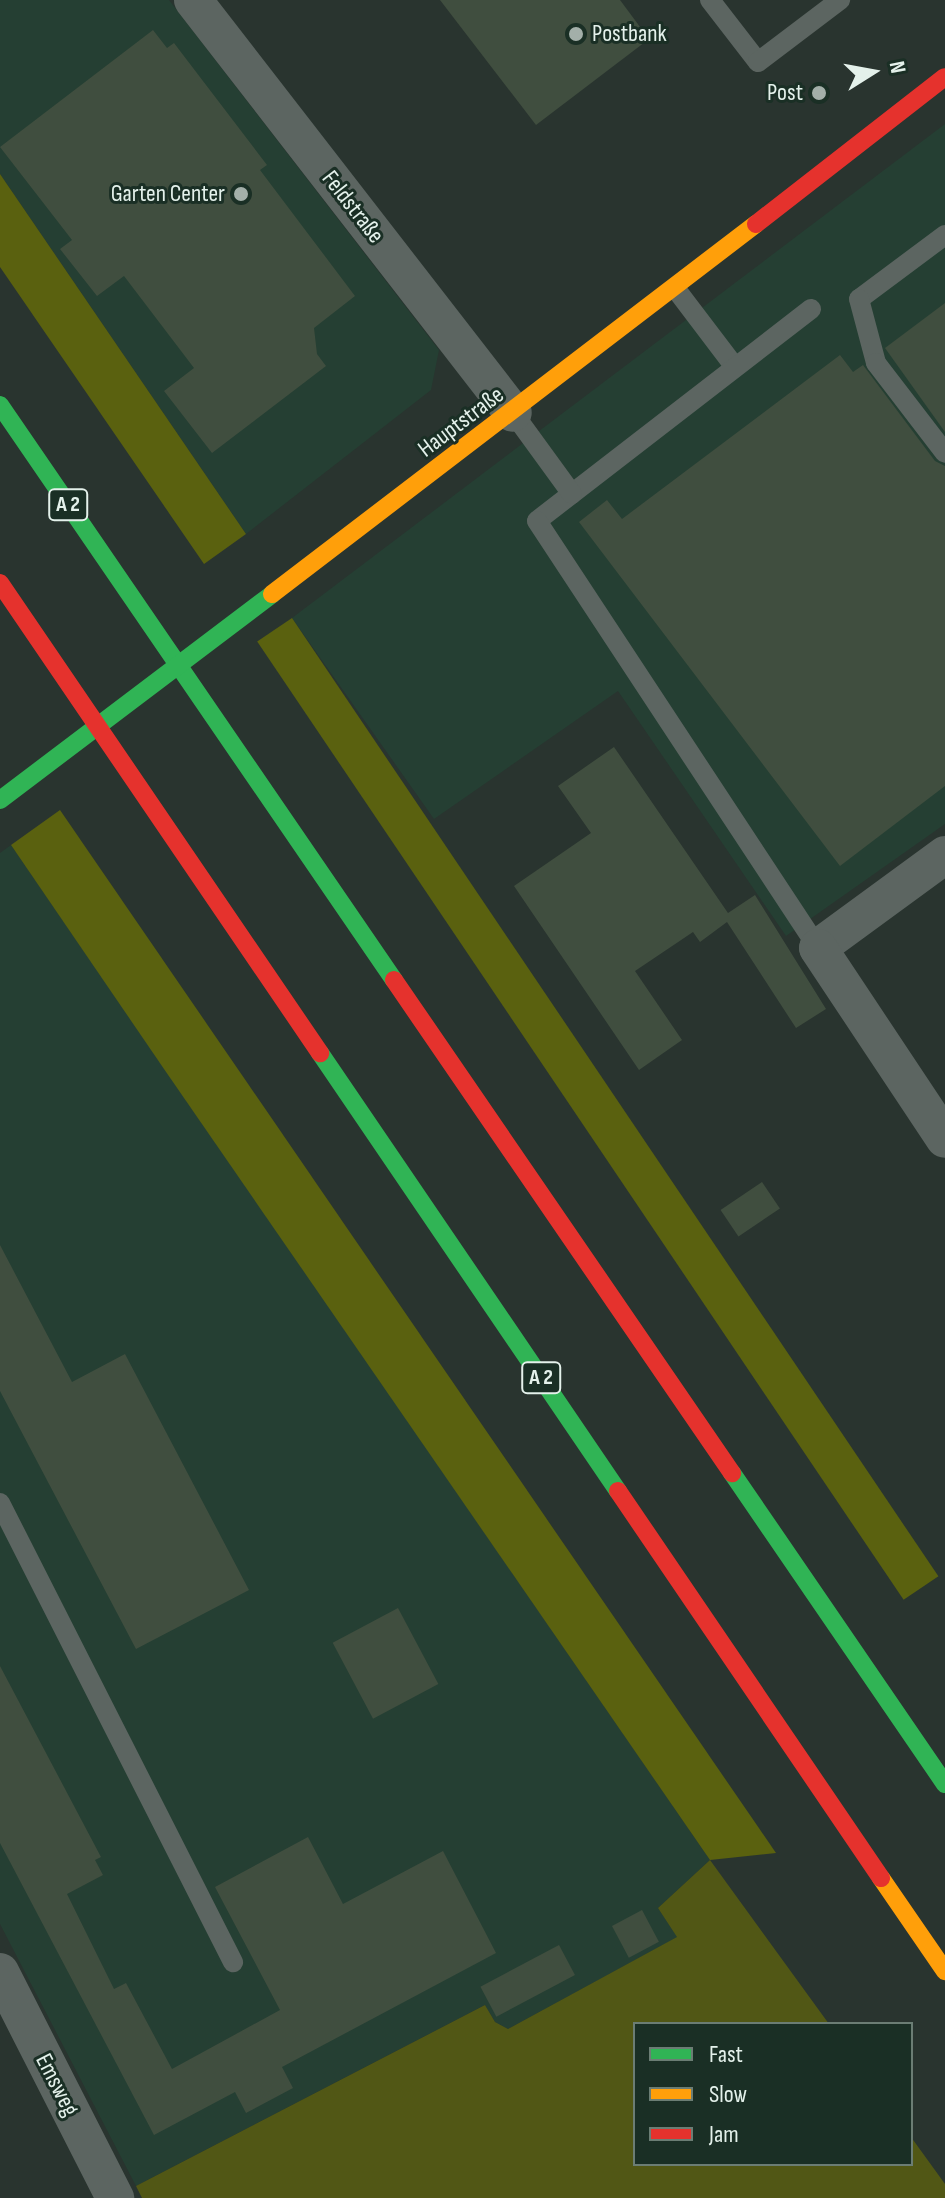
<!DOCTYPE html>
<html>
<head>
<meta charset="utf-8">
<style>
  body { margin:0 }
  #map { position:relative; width:945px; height:2198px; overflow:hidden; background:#29342f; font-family:"Sofia Sans Condensed",sans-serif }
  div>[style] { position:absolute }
  .built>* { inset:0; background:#253f33 }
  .green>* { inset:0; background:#515715 }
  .forest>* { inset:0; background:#5a610f; transform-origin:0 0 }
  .building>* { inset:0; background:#404e3f; transform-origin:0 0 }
  .lane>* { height:20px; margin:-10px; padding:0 10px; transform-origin:10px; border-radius:10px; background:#5c6561 }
  .street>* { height:38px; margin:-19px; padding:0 19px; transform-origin:19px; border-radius:19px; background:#5c6561 }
  .fast>* { height:18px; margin:-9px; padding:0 9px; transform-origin:9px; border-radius:9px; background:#30b455 }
  .slow>* { height:18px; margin:-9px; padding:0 9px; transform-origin:9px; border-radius:9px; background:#ff9f0a }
  .jam>* { height:18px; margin:-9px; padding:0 9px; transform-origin:9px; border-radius:9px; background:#e5322d }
  .dots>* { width:22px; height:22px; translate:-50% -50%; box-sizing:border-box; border:4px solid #1a2f25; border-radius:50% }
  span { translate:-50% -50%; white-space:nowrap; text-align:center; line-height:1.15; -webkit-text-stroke:6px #1a2f25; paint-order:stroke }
  .shield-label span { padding:2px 6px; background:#1a2f25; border:2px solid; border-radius:6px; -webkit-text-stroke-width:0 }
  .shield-label { font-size:22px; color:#e4f1eb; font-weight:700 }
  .poi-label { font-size:24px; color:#e4f1eb }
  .left { translate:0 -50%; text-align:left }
  .right { translate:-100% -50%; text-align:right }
  .street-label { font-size:24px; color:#e4f1eb }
  .legend { position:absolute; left:633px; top:2022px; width:280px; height:144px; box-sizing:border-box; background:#1a2f25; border:2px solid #6b7d74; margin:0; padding:10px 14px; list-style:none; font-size:24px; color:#e4f1eb }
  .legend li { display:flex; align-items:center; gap:16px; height:40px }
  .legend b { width:40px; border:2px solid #6b7d74 }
  .north { position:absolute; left:833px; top:32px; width:80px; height:80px; -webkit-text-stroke:6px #1a2f25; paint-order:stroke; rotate:79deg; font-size:22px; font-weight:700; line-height:32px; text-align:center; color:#e4f1eb }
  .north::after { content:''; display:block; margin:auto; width:28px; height:36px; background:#e4f1eb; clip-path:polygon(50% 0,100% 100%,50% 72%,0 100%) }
</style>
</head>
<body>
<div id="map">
  <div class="built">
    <div style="clip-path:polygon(0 0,169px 0,439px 350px,431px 390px,246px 534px,0 174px)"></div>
    <div style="clip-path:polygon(945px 124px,945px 824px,786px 936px,618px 691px,434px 819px,292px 618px)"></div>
    <div style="clip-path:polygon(11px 845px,710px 1860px,658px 1908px,678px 1937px,508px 2029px,495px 2022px,485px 2005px,136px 2186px,0 1924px,0 853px)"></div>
  </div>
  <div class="green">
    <div style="clip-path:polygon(710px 1860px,829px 2024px,635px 2024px,635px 2164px,911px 2164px,911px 2137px,945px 2184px,945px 2198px,142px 2198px,136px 2186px,485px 2005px,495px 2022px,508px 2029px,677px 1937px,658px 1908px)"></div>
  </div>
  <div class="forest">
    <div style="clip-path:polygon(0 174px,246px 534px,204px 564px,0 267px)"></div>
    <div style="left:292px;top:618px;width:1156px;height:42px;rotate:56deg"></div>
    <div style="clip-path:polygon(60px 810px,776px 1853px,710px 1860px,164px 1069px,11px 845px)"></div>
  </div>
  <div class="building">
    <div style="clip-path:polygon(440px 0,620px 0,649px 39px,536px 125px)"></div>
    <div style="clip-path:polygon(153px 30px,167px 48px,174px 43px,267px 165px,260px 170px,355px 296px,314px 328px,317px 354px,326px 366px,212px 453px,164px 391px,194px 368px,124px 276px,97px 296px,60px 249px,72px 240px,0 147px)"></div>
    <div style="clip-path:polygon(945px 303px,945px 432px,885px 348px)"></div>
    <div style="clip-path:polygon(840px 355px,853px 372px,863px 365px,935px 461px,945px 466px,945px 786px,840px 866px,579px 522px,607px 500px,622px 519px)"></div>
    <div style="clip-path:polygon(614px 747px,728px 913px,755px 895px,826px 1009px,796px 1028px,727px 922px,700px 942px,693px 932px,635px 971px,682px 1040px,639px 1070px,514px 886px,591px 833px,558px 786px)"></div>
    <div style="left:762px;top:1182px;width:32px;height:50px;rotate:56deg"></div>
    <div style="clip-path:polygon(0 1245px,72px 1382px,125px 1354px,249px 1590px,136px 1649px,0 1391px)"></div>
    <div style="left:398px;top:1608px;width:86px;height:74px;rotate:62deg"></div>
    <div style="clip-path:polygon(0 1666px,101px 1857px,95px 1860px,103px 1875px,67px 1894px,114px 1989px,126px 1983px,172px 2069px,280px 2010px,215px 1887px,308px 1837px,343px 1904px,443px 1851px,496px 1953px,282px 2067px,293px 2088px,246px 2113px,235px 2092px,154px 2135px,0 1843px)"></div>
    <div style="left:642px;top:1910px;width:36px;height:34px;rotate:62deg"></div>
    <div style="left:559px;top:1945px;width:34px;height:89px;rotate:62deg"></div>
  </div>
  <div class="lane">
    <div style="left:710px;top:0;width:78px;rotate:52.3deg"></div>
    <div style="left:758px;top:62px;width:103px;rotate:-37.1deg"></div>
    <div style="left:945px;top:235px;width:107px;rotate:143.3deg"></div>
    <div style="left:859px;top:299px;width:66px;rotate:75.1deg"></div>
    <div style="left:876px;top:363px;width:113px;rotate:52.5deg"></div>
    <div style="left:675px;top:288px;width:99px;rotate:52.8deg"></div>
    <div style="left:811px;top:309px;width:346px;rotate:142.3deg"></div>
    <div style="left:537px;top:521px;width:511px;rotate:56.65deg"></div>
    <div style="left:513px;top:413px;width:100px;rotate:53.9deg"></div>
    <div style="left:0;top:1503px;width:515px;rotate:63.09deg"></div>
  </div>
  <div class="street">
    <div style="left:193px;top:0;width:522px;rotate:52.23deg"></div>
    <div style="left:945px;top:855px;width:157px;rotate:143.8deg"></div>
    <div style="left:818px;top:948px;width:229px;rotate:56.4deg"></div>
    <div style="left:0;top:1972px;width:254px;rotate:63deg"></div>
  </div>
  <div class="fast">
    <div style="left:0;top:405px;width:697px;rotate:55.58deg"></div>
    <div style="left:0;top:800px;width:341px;rotate:-37.1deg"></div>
    <div style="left:320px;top:1053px;width:530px;rotate:55.77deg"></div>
    <div style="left:732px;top:1473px;width:377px;rotate:55.6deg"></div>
  </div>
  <div class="slow">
    <div style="left:272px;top:594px;width:609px;rotate:-37.4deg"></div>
    <div style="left:881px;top:1878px;width:113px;rotate:55.5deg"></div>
  </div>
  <div class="jam">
    <div style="left:756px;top:224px;width:239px;rotate:-37.9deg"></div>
    <div style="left:0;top:583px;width:569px;rotate:55.75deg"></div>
    <div style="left:394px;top:980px;width:598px;rotate:55.57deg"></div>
    <div style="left:618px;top:1491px;width:468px;rotate:55.8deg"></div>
  </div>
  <div class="dots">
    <div style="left:576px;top:34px;background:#a3afa9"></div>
    <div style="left:819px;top:93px;background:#a3afa9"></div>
    <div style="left:241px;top:194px;background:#a3afa9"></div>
  </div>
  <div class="shield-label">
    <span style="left:68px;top:505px">A 2</span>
    <span style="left:541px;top:1378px">A 2</span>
  </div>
  <div class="poi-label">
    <span class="left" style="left:592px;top:34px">Postbank</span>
    <span class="right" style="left:803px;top:93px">Post</span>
    <span class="right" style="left:225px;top:194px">Garten Center</span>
  </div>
  <div class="street-label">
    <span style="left:353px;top:207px;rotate:52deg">Feldstraße</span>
    <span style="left:461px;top:422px;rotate:-37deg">Hauptstraße</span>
    <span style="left:57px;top:2085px;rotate:63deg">Emsweg</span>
  </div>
  <ul class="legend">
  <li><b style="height:10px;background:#30b455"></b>Fast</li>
  <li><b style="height:10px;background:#ff9f0a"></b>Slow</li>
  <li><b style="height:10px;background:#e5322d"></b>Jam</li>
  </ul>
  <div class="north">N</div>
</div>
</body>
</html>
